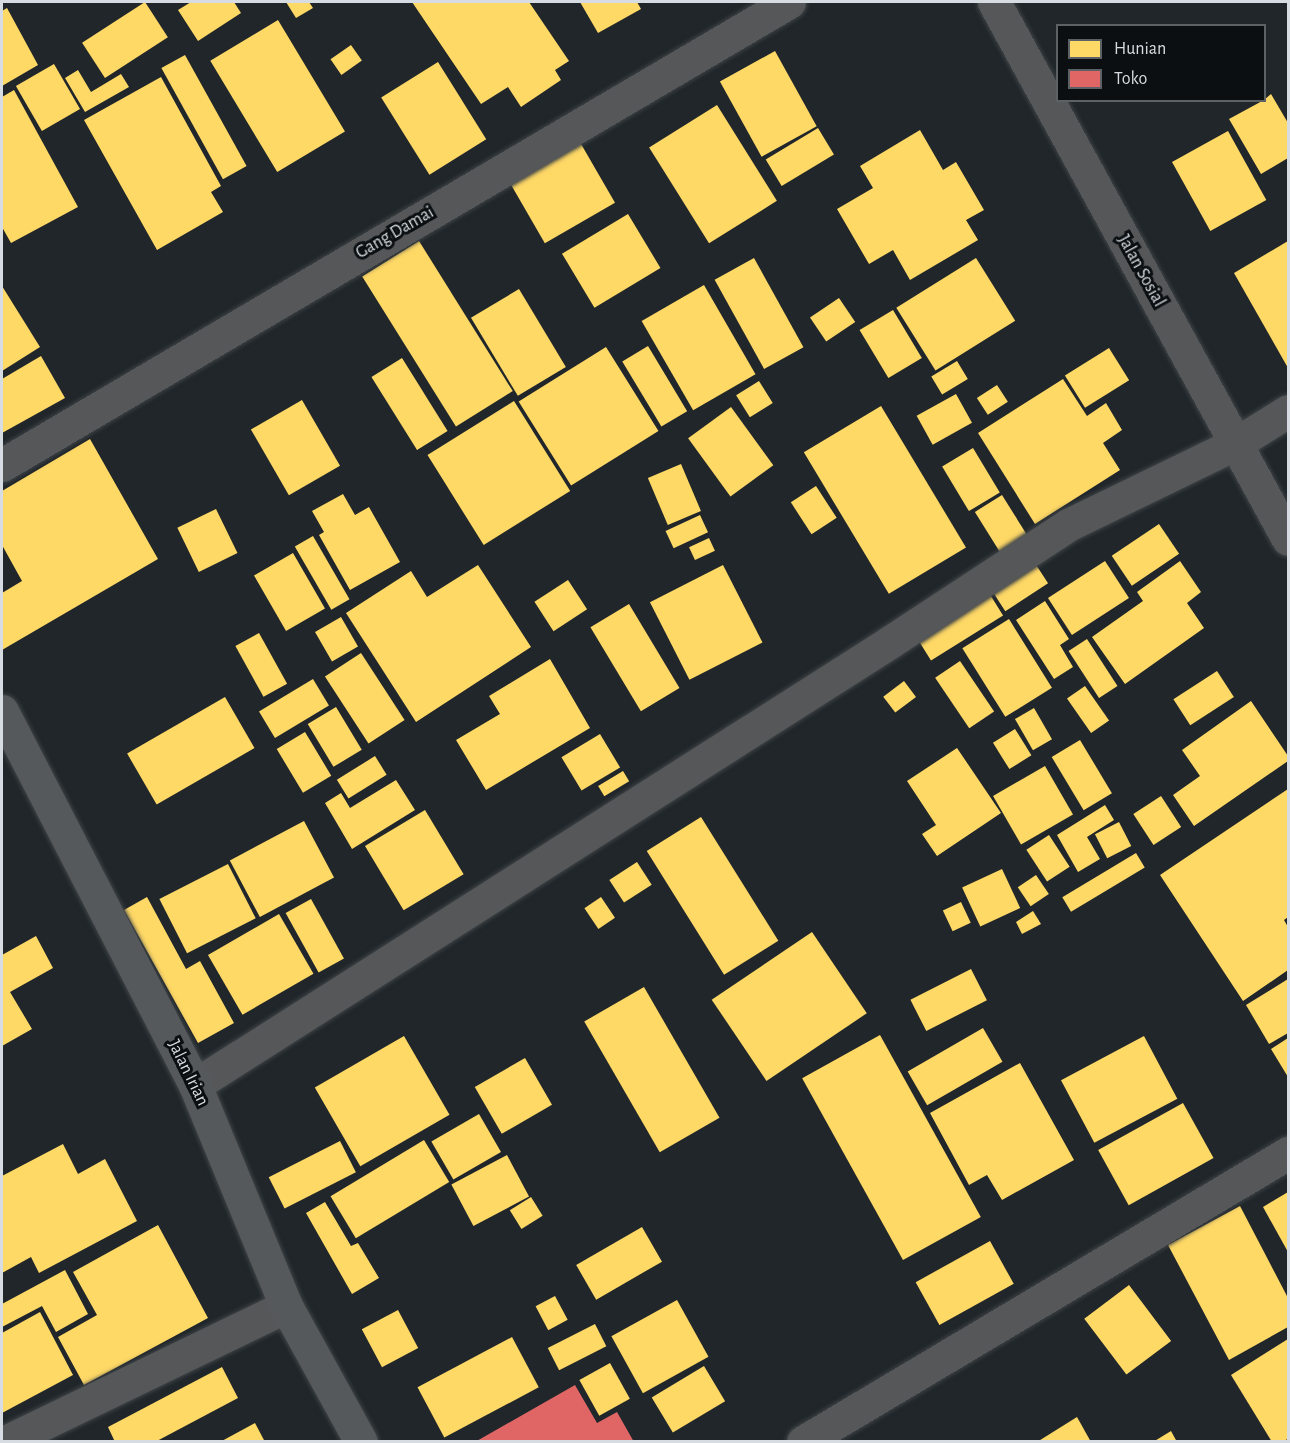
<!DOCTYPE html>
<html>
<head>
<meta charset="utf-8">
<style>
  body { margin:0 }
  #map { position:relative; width:1290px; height:1443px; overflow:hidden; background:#20262a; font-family:"Alegreya Sans",sans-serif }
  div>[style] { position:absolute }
  .homes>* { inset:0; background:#ffd966; transform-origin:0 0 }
  .shops>* { inset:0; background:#e06666 }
  .roads { filter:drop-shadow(0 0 2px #3e4346) drop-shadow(0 0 2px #3e4346) }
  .street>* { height:33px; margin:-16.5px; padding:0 16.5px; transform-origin:16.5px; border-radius:16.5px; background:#555758 }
  .secondary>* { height:33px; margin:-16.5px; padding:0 16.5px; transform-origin:16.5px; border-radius:16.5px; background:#56595b }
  span { translate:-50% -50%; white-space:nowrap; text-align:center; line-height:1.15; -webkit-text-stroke:6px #0b0f12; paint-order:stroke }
  .street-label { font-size:18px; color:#d6dce1 }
  .frame { position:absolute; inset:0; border:3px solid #d6dce1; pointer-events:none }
  .legend { position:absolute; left:1056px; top:24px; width:210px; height:78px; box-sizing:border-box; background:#0b0f12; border:2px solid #5c6165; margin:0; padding:8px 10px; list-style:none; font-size:18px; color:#d6dce1 }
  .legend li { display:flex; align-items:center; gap:12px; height:30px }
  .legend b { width:30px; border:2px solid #5c6165 }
</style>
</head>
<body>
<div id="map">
  <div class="homes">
    <div style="left:145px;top:2px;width:42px;height:75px;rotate:57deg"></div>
    <div style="clip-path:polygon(191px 2px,234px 2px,241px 13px,198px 41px,178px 10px)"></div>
    <div style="clip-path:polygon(286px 2px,309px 2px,313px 8px,296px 18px)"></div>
    <div style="clip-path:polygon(412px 2px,529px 2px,569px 61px,555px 70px,561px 80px,521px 107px,508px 87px,481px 104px)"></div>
    <div style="clip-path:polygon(580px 2px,637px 2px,641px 9px,598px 33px)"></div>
    <div style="clip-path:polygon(7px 8px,38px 65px,2px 86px,2px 11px)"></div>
    <div style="left:278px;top:20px;width:130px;height:79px;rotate:59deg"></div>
    <div style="left:351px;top:45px;width:19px;height:25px;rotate:55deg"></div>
    <div style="left:775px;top:51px;width:86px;height:63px;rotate:61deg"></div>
    <div style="left:185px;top:55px;width:127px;height:27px;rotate:61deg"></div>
    <div style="left:438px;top:62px;width:91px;height:67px;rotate:58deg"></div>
    <div style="left:54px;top:64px;width:52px;height:44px;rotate:60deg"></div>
    <div style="clip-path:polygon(78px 70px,91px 92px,121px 74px,129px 87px,85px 112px,65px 78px)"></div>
    <div style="clip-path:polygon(161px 77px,221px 186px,211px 192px,223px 212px,157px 250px,84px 120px)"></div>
    <div style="clip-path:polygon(14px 90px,78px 207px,11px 243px,2px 227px,2px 97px)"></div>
    <div style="clip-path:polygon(1271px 94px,1288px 123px,1288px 158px,1261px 174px,1229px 119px,1264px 100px)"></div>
    <div style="left:717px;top:105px;width:113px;height:80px;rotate:58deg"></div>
    <div style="left:818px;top:128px;width:31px;height:61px;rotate:59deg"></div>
    <div style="clip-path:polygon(920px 130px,943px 170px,956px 162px,984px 210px,966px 220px,978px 240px,910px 280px,893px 250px,869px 264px,837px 209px,873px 188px,860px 166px)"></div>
    <div style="left:1228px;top:131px;width:79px;height:64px;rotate:61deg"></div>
    <div style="left:577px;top:137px;width:76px;height:81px;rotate:60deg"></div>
    <div style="left:628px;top:214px;width:63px;height:77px;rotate:59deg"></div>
    <div style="left:419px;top:241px;width:177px;height:67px;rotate:58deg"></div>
    <div style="clip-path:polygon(1288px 241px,1288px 368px,1234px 273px)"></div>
    <div style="left:754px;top:258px;width:102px;height:45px;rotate:61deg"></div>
    <div style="left:976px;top:258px;width:74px;height:94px;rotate:58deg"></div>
    <div style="left:704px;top:285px;width:103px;height:72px;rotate:60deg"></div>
    <div style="clip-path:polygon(2px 286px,40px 347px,2px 371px)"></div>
    <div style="left:519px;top:289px;width:91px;height:56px;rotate:59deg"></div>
    <div style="left:839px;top:298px;width:29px;height:35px;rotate:56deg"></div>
    <div style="left:893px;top:310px;width:56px;height:39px;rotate:59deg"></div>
    <div style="left:648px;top:346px;width:76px;height:30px;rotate:59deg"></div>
    <div style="left:606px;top:347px;width:99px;height:103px;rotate:58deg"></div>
    <div style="left:1109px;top:348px;width:38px;height:52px;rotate:58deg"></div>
    <div style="clip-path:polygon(41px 356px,65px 398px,2px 433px,2px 379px)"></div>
    <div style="left:402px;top:358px;width:86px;height:36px;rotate:58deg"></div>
    <div style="left:957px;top:361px;width:21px;height:30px;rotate:59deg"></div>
    <div style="clip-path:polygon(1063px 379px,1087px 416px,1106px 403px,1122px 430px,1103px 443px,1120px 470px,1035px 524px,978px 433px)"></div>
    <div style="left:759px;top:381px;width:26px;height:27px;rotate:58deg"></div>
    <div style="left:997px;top:385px;width:20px;height:24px;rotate:57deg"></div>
    <div style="left:956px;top:394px;width:33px;height:45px;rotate:61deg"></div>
    <div style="left:302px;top:400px;width:76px;height:59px;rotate:60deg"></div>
    <div style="left:514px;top:401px;width:106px;height:102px;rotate:58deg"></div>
    <div style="left:881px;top:406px;width:165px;height:90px;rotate:59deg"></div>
    <div style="left:731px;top:407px;width:72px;height:53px;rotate:54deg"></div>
    <div style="clip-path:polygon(90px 439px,158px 559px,2px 650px,2px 593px,22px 581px,2px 545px,2px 491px)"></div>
    <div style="left:973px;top:448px;width:52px;height:36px;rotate:59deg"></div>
    <div style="left:681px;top:464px;width:51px;height:36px;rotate:67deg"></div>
    <div style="left:816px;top:486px;width:38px;height:30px;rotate:57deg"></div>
    <div style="clip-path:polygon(343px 494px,355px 515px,369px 507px,400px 562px,350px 590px,319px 535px,324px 532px,312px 511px)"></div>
    <div style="left:1002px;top:495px;width:49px;height:32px;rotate:58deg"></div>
    <div style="left:216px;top:509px;width:49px;height:43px;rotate:64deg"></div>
    <div style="left:700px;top:515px;width:19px;height:38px;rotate:65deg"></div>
    <div style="left:1159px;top:524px;width:36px;height:57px;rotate:56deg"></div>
    <div style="left:313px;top:536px;width:73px;height:21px;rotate:60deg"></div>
    <div style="left:709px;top:538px;width:14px;height:22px;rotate:65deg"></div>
    <div style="left:293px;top:553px;width:64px;height:45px;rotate:60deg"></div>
    <div style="left:1029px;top:554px;width:35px;height:51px;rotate:57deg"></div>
    <div style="left:1105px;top:561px;width:44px;height:68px;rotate:57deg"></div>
    <div style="clip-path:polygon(1180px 561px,1201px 592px,1187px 603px,1204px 628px,1125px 684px,1092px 637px,1143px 601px,1137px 592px)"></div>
    <div style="clip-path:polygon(478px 565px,531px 647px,416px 722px,346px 613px,411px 571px,427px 597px)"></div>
    <div style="left:723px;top:565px;width:87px;height:82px;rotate:63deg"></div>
    <div style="left:568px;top:580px;width:35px;height:40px;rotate:57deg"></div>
    <div style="left:984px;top:585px;width:36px;height:85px;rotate:58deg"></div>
    <div style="clip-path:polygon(1045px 601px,1069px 639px,1060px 645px,1073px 667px,1054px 679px,1016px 620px)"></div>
    <div style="left:629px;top:604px;width:98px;height:45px;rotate:59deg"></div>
    <div style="left:341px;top:617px;width:34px;height:30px;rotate:60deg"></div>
    <div style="left:1009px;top:619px;width:81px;height:55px;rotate:58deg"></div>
    <div style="left:259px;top:633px;width:58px;height:27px;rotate:61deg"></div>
    <div style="left:1087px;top:639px;width:56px;height:22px;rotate:57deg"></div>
    <div style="left:361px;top:653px;width:80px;height:43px;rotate:57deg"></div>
    <div style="clip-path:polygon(550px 659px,590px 728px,486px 790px,456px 740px,500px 714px,489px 696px)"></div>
    <div style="left:960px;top:661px;width:61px;height:30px;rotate:56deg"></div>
    <div style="left:1217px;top:671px;width:31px;height:52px;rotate:57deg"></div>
    <div style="left:313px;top:679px;width:31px;height:63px;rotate:59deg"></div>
    <div style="left:904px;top:681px;width:20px;height:26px;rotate:53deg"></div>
    <div style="left:1085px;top:686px;width:42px;height:22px;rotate:55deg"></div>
    <div style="left:225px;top:697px;width:59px;height:113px;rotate:60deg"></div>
    <div style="clip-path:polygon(1251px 701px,1288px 756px,1288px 761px,1194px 826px,1173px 795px,1200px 776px,1182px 750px)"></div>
    <div style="left:336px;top:707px;width:50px;height:33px;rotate:59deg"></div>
    <div style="left:1034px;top:708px;width:36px;height:22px;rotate:60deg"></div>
    <div style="left:1015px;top:729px;width:31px;height:26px;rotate:58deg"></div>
    <div style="left:305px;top:732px;width:51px;height:33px;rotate:59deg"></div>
    <div style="left:600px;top:734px;width:39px;height:45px;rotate:59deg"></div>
    <div style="left:1080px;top:740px;width:62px;height:33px;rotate:59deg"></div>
    <div style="clip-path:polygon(957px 748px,1001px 813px,937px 856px,922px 834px,936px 825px,907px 781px)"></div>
    <div style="left:375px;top:756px;width:22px;height:45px;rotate:58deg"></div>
    <div style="left:1045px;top:766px;width:56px;height:60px;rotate:60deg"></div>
    <div style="left:623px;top:771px;width:12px;height:29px;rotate:59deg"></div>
    <div style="clip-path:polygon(396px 780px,415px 810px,352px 849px,325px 803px,341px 793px,350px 808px)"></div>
    <div style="clip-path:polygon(1288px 789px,1288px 917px,1284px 920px,1288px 927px,1288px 970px,1243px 1001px,1160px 875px)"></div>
    <div style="left:1161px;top:796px;width:37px;height:33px;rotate:57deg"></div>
    <div style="clip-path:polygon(1105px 805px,1114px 820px,1087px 837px,1100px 859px,1078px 872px,1057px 835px)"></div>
    <div style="left:425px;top:810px;width:75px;height:70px;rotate:59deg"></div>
    <div style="left:701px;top:817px;width:146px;height:64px;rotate:58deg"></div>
    <div style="left:304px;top:821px;width:64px;height:84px;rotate:62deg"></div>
    <div style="left:1119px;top:822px;width:27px;height:27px;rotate:63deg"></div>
    <div style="left:1049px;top:835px;width:38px;height:27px;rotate:57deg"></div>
    <div style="left:1136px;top:853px;width:17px;height:86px;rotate:59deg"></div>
    <div style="left:637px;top:862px;width:27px;height:33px;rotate:57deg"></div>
    <div style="left:228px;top:864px;width:61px;height:77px;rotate:63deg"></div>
    <div style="left:1002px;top:869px;width:43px;height:44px;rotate:65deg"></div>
    <div style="left:1036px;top:875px;width:23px;height:22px;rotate:56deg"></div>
    <div style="clip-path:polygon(147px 897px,186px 969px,200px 961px,234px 1023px,198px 1043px,124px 910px)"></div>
    <div style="left:601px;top:897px;width:25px;height:20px;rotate:56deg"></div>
    <div style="left:311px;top:899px;width:68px;height:29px;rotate:61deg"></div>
    <div style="left:961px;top:902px;width:23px;height:20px;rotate:65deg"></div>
    <div style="clip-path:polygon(1033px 911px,1041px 924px,1022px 934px,1016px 922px)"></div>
    <div style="left:279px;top:914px;width:69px;height:82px;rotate:60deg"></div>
    <div style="left:812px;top:932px;width:98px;height:121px;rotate:56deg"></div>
    <div style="clip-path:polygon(36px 936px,53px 968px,10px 992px,32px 1029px,2px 1046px,2px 955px)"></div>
    <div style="left:971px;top:969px;width:35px;height:68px;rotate:63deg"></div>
    <div style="clip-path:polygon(1288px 979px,1288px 1033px,1269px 1044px,1246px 1005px)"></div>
    <div style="left:644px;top:987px;width:151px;height:69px;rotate:60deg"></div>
    <div style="left:983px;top:1028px;width:39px;height:87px;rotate:60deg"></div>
    <div style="left:880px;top:1035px;width:208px;height:89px;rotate:61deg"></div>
    <div style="left:404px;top:1036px;width:91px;height:103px;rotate:60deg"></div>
    <div style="left:1144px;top:1036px;width:71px;height:94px;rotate:62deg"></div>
    <div style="clip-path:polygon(1288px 1038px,1288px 1077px,1271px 1049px)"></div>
    <div style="left:525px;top:1058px;width:54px;height:58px;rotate:60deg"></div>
    <div style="clip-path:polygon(1020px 1063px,1074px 1160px,1002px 1200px,987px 1175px,969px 1185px,930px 1113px)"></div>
    <div style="left:1183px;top:1103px;width:63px;height:97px;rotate:61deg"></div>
    <div style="left:479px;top:1114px;width:44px;height:55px;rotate:60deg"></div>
    <div style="left:424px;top:1140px;width:49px;height:109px;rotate:59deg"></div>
    <div style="left:340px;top:1141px;width:35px;height:80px;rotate:63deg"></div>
    <div style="clip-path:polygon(63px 1144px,78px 1174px,105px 1159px,137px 1221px,39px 1273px,31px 1257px,2px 1273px,2px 1176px)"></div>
    <div style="left:507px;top:1155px;width:47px;height:63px;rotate:62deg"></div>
    <div style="clip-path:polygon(1288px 1192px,1288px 1252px,1263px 1207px)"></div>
    <div style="left:531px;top:1197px;width:22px;height:25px;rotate:58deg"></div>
    <div style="clip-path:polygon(325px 1202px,351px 1246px,358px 1243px,379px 1278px,352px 1294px,306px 1213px)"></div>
    <div style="clip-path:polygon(1240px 1206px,1288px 1298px,1288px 1327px,1229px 1360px,1168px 1245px)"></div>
    <div style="clip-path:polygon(158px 1225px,208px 1318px,84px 1385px,58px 1337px,97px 1315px,73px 1272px)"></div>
    <div style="left:642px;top:1227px;width:40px;height:76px;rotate:60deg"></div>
    <div style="left:990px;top:1241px;width:49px;height:85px;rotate:61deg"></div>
    <div style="clip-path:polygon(65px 1270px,88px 1314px,56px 1332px,42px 1306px,2px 1327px,2px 1304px)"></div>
    <div style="left:1129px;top:1285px;width:70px;height:56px;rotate:53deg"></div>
    <div style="left:555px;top:1296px;width:27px;height:22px;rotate:62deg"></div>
    <div style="left:677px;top:1300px;width:65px;height:75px;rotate:61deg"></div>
    <div style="left:398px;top:1310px;width:43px;height:41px;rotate:62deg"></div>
    <div style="clip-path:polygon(40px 1312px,73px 1375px,2px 1413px,2px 1333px)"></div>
    <div style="left:595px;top:1324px;width:25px;height:53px;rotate:63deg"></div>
    <div style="left:512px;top:1337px;width:57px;height:107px;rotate:62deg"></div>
    <div style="clip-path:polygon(1288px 1339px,1288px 1438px,1284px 1442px,1272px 1442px,1231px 1375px)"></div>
    <div style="left:610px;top:1363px;width:41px;height:35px;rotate:61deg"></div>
    <div style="left:704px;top:1366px;width:41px;height:61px;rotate:59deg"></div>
    <div style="clip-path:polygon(222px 1367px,238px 1398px,155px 1442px,115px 1442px,108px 1427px)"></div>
    <div style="clip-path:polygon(1077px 1417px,1091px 1442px,1037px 1442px)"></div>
    <div style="clip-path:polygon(255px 1423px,265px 1442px,220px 1442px)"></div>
    <div style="clip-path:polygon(1171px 1431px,1177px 1442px,1153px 1442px)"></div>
  </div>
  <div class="shops">
    <div style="clip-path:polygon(575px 1385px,597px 1423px,617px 1412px,634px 1442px,475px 1442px)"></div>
  </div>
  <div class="roads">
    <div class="street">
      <div style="left:994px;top:2px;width:612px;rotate:61.3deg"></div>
      <div style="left:2px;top:465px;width:913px;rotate:-30.47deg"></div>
      <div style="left:195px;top:1085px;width:824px;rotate:-32.51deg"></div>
      <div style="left:890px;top:642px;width:213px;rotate:-33.3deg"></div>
      <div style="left:1068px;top:525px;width:186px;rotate:-25.9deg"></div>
      <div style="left:1235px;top:444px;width:62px;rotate:-31.9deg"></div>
      <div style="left:5px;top:1442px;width:312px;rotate:-25.8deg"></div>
      <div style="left:803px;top:1442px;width:565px;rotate:-30.79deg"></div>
    </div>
    <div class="secondary">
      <div style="left:2px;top:711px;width:421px;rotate:62.7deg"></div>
      <div style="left:195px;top:1085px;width:239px;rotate:67.6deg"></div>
      <div style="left:286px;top:1306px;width:155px;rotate:61.1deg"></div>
    </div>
  </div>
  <div class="street-label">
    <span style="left:395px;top:233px;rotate:-30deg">Gang Damai</span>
    <span style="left:1141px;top:271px;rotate:61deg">Jalan Sosial</span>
    <span style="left:188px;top:1073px;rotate:64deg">Jalan Irian</span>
  </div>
  <div class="frame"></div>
  <ul class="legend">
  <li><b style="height:16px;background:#ffd966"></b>Hunian</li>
  <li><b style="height:16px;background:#e06666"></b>Toko</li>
  </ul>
</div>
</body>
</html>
